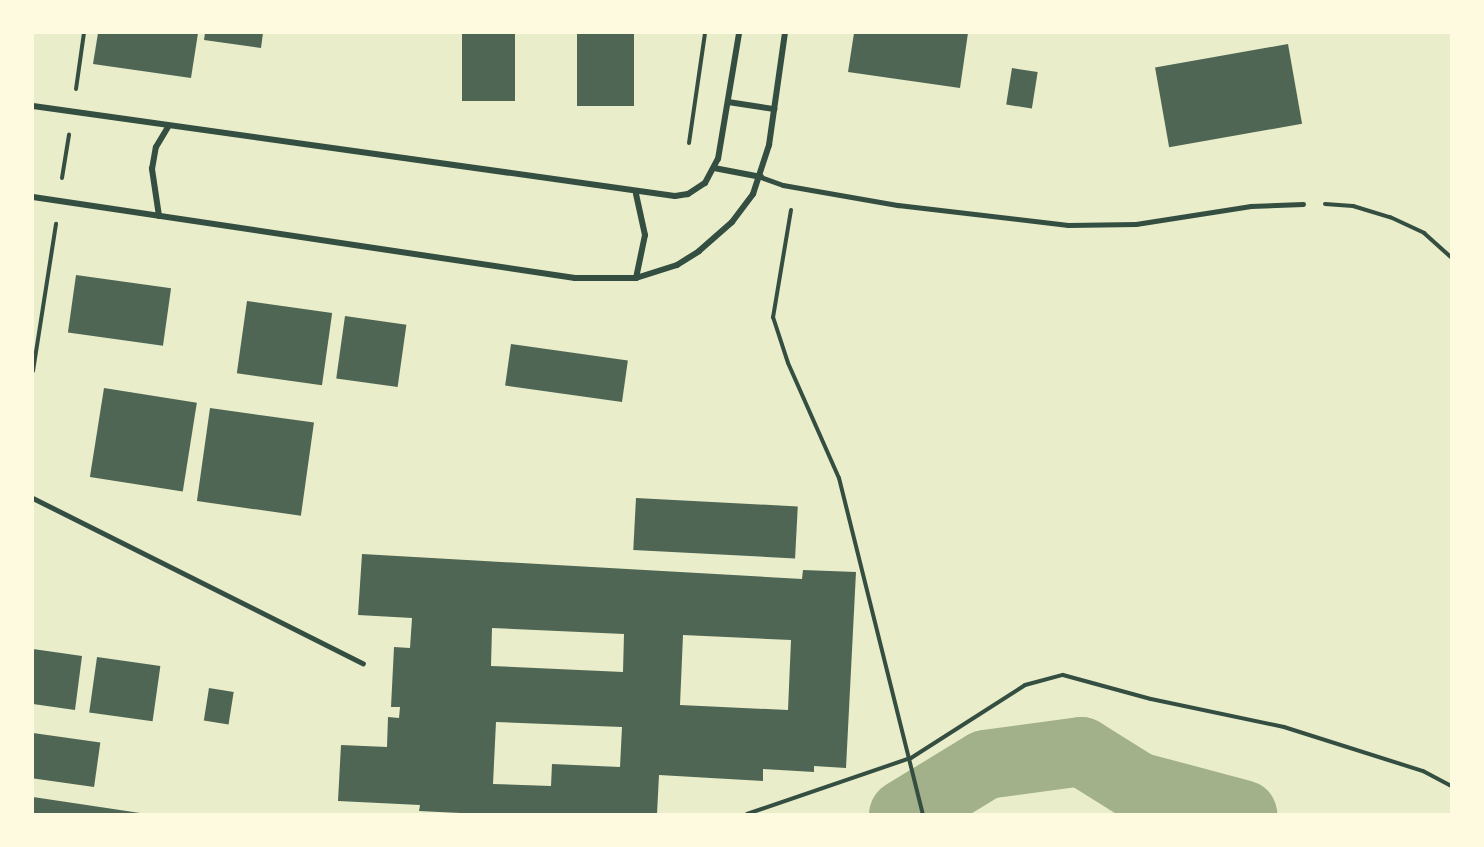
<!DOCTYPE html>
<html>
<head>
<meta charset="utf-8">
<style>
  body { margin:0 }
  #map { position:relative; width:1484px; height:847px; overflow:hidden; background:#e9edc9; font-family:"Asap Condensed",sans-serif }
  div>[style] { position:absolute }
  .river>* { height:69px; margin:-34.5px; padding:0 34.5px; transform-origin:34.5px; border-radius:34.5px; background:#a3b18a }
  .building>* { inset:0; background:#4f6655; transform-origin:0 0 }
  .path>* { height:4px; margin:-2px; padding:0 2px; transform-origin:2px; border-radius:2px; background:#344e41 }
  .service>* { height:4.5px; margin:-2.25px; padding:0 2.25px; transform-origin:2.25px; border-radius:2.25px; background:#344e41 }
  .minor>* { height:6px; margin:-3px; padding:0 3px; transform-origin:3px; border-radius:3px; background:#344e41 }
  span { translate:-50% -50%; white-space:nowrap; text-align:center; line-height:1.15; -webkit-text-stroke:6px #fefae0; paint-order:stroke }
  .frame { position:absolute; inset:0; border:34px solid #fefae0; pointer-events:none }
</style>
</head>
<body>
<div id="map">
  <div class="river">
    <div style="left:903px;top:814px;width:96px;rotate:-31.4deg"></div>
    <div style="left:985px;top:764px;width:97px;rotate:-7.7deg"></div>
    <div style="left:1081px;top:751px;width:66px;rotate:32deg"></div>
    <div style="left:1137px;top:786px;width:109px;rotate:14.9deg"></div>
  </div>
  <div class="building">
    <div style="clip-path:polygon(98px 33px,198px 33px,191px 78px,93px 64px)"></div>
    <div style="clip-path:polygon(205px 33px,263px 33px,261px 48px,204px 40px)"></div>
    <div style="left:462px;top:33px;width:53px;height:68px"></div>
    <div style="left:577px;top:33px;width:57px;height:73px"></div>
    <div style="clip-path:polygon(854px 33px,968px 33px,960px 88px,848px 72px)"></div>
    <div style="left:1288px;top:44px;width:81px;height:135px;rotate:80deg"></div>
    <div style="left:1012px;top:68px;width:26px;height:37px;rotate:9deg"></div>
    <div style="left:76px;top:275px;width:96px;height:58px;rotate:8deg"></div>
    <div style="left:247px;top:301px;width:86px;height:73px;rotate:8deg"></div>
    <div style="left:345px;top:316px;width:62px;height:63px;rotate:8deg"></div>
    <div style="left:511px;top:344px;width:118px;height:42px;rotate:8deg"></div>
    <div style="left:104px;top:388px;width:94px;height:90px;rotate:9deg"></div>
    <div style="left:210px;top:408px;width:105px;height:94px;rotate:8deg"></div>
    <div style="left:636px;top:498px;width:162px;height:52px;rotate:3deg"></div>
    <div style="clip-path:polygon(evenodd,362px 554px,802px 579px,803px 570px,856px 572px,846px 768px,814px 766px,814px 772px,763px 769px,763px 781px,659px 775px,657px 814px,481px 814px,419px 811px,420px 805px,338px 801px,341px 745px,387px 747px,388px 717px,399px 718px,400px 707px,391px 707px,394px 647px,410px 648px,412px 618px,358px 615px,362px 554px,492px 628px,624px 634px,623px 672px,491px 666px,492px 628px,362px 554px,683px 635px,791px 640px,788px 710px,680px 705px,683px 635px,362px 554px,496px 722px,622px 727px,620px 767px,552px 764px,551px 786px,493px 784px,496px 722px)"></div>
    <div style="clip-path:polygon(33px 649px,82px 656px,75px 710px,33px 704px)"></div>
    <div style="left:97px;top:657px;width:64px;height:56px;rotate:8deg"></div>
    <div style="left:209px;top:688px;width:25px;height:33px;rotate:9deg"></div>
    <div style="left:33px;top:733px;width:68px;height:45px;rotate:8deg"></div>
    <div style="clip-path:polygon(33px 797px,140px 813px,140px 814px,33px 814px)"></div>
  </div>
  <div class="path">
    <div style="left:76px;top:89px;width:57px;rotate:-81.9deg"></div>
    <div style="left:689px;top:143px;width:111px;rotate:-81.7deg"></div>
    <div style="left:62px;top:178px;width:44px;rotate:-80.8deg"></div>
    <div style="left:1325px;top:204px;width:28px;rotate:4deg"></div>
    <div style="left:1353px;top:206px;width:39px;rotate:17deg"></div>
    <div style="left:1390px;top:217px;width:38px;rotate:25deg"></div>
    <div style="left:1424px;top:233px;width:36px;rotate:42deg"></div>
    <div style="left:791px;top:210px;width:109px;rotate:99.5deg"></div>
    <div style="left:773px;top:317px;width:48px;rotate:71.9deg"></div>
    <div style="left:788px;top:363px;width:126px;rotate:66.1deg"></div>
    <div style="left:839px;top:478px;width:346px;rotate:76deg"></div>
    <div style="left:33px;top:371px;width:149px;rotate:-81.1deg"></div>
    <div style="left:747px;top:814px;width:173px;rotate:-18.9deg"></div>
    <div style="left:911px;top:758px;width:135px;rotate:-32.6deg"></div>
    <div style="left:1025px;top:685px;width:39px;rotate:-15deg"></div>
    <div style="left:1063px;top:675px;width:91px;rotate:15.3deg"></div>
    <div style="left:1151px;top:699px;width:136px;rotate:11.9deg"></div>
    <div style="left:1284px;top:727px;width:146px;rotate:17.6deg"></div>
    <div style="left:1423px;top:771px;width:32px;rotate:28deg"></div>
  </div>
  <div class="service">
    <div style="left:761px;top:177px;width:23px;rotate:20deg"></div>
    <div style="left:783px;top:185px;width:117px;rotate:9.9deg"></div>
    <div style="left:898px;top:205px;width:171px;rotate:6.7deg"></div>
    <div style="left:1068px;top:225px;width:68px;rotate:-0.8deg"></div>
    <div style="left:1136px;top:224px;width:116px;rotate:-8.9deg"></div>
    <div style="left:1251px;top:206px;width:52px;rotate:-2.2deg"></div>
    <div style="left:33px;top:498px;width:369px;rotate:26.6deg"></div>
  </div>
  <div class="minor">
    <div style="left:728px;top:102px;width:47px;rotate:8.7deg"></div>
    <div style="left:33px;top:106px;width:648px;rotate:7.98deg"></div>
    <div style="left:675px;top:196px;width:13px;rotate:-9deg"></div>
    <div style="left:688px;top:194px;width:20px;rotate:-33deg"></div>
    <div style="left:705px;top:183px;width:27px;rotate:-62deg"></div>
    <div style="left:718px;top:159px;width:128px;rotate:-80.5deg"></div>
    <div style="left:714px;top:168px;width:48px;rotate:10.8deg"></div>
    <div style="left:636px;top:194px;width:42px;rotate:77.6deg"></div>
    <div style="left:645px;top:235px;width:44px;rotate:101.8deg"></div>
    <div style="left:33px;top:197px;width:548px;rotate:8.5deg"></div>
    <div style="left:575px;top:278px;width:61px"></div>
    <div style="left:636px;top:278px;width:43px;rotate:-17.6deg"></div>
    <div style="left:677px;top:265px;width:26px;rotate:-32deg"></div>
    <div style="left:699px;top:251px;width:44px;rotate:-41.3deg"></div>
    <div style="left:732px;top:222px;width:35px;rotate:-53deg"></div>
    <div style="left:753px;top:194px;width:52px;rotate:-71.9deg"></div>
    <div style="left:769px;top:145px;width:113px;rotate:-81.9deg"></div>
    <div style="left:159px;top:216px;width:48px;rotate:-98.5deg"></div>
    <div style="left:152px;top:169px;width:22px;rotate:-80deg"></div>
    <div style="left:156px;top:147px;width:23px;rotate:-59deg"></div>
  </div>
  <div class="frame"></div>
</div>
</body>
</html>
